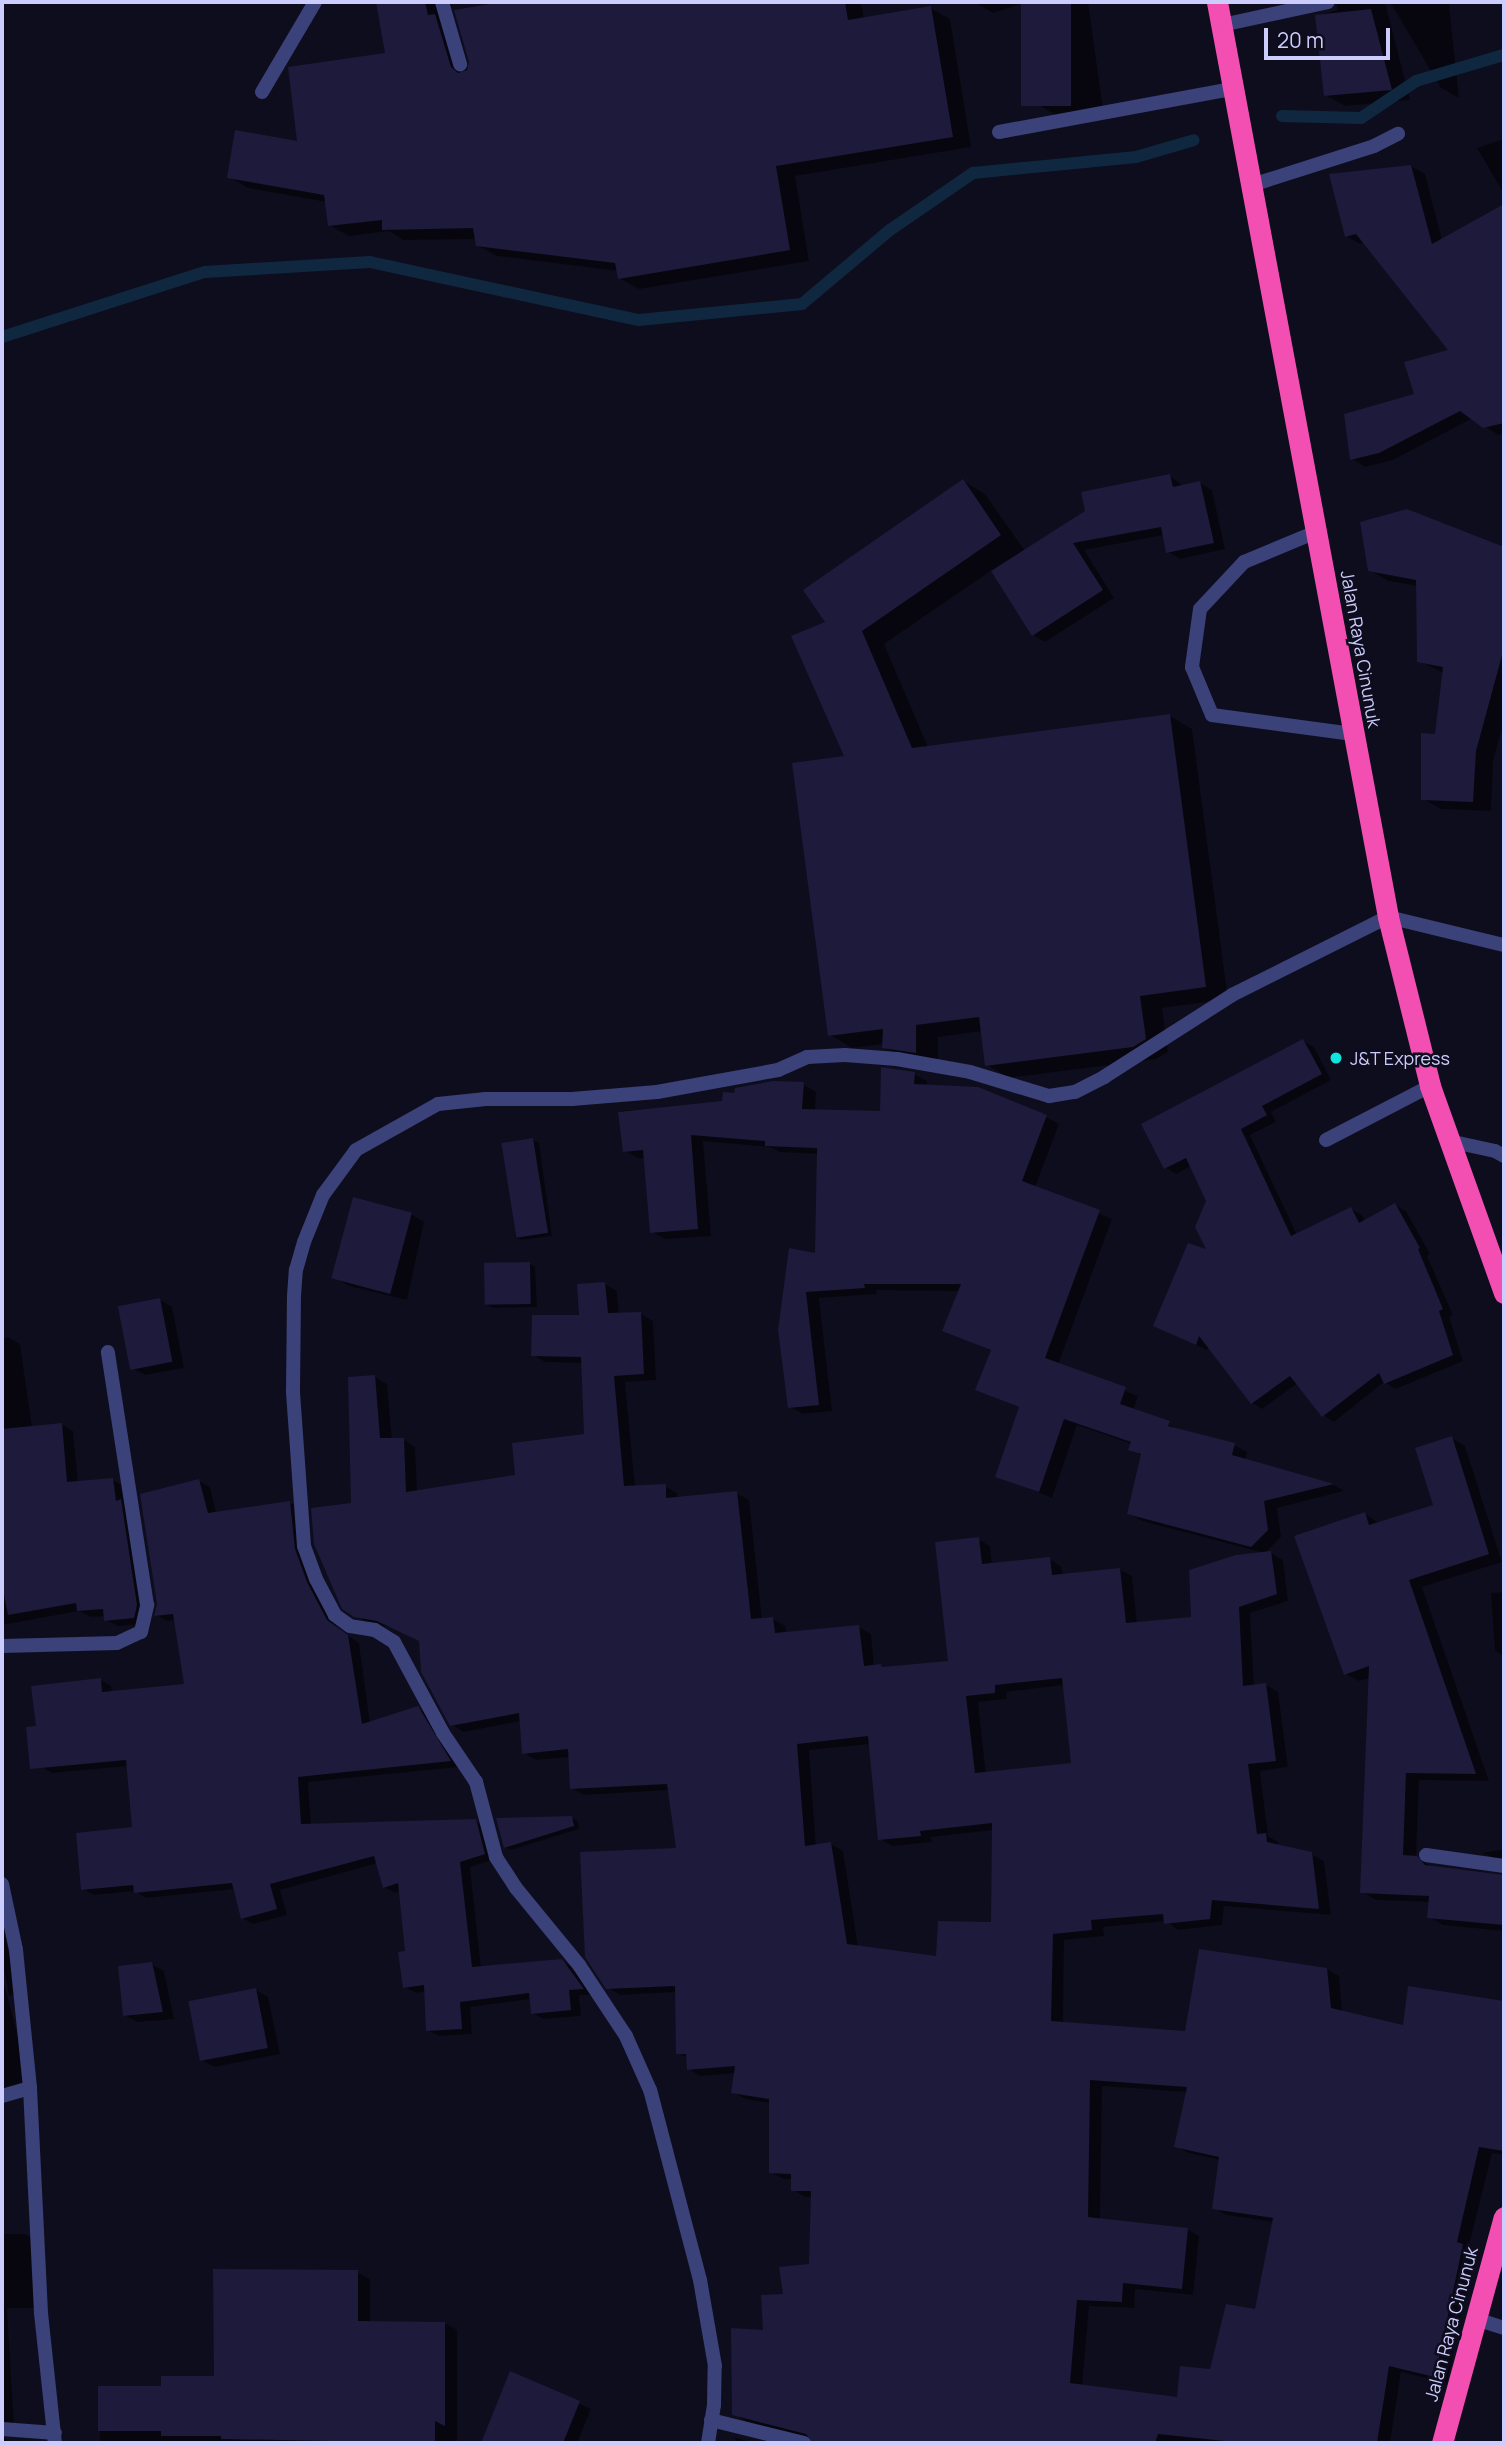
<!DOCTYPE html>
<html>
<head>
<meta charset="utf-8">
<style>
  body { margin:0 }
  #map { position:relative; width:1506px; height:2445px; overflow:hidden; background:#0e0d1d; font-family:Manrope,sans-serif }
  div>[style] { position:absolute }
  .shadow>* { inset:0; background:#0007 }
  .stream>* { height:12px; margin:-6px; padding:0 6px; transform-origin:6px; border-radius:6px; background:#0f283f }
  .building>* { inset:0; background:#1d1a3c; transform-origin:0 0 }
  .lane>* { height:14px; margin:-7px; padding:0 7px; transform-origin:7px; border-radius:7px; background:#3b4179 }
  .street>* { height:14px; margin:-7px; padding:0 7px; transform-origin:7px; border-radius:7px; background:#3b4179 }
  .highway>* { height:21px; margin:-10.5px; padding:0 10.5px; transform-origin:10.5px; border-radius:10.5px; background:#f34fb3 }
  .dots>* { width:19px; height:19px; translate:-50% -50%; box-sizing:border-box; border:4px solid #0e0d1d; border-radius:50% }
  span { translate:-50% -50%; white-space:nowrap; text-align:center; line-height:1.15; -webkit-text-stroke:5px #0e0d1d; paint-order:stroke }
  .street-label { font-size:18px; color:#cccdfc }
  .poi-label { font-size:18px; color:#cccdfc }
  .left { translate:0 -50%; text-align:left }
  .frame { position:absolute; inset:0; border:4px solid #cccdfc; pointer-events:none }
  .scale { position:absolute; left:1264px; top:28px; width:126px; height:32px; box-sizing:border-box; border:4px solid #cccdfc; border-top:0; padding-left:9px; font-size:21px; line-height:24px; white-space:nowrap; color:#cccdfc; -webkit-text-stroke:5px #0e0d1d; paint-order:stroke }
</style>
</head>
<body>
<div id="map">
  <div class="shadow">
    <div style="clip-path:polygon(377px 2px,442px 2px,455px 27px,468px 74px,471px 62px,457px 12px,511px 2px,861px 2px,864px 19px,930px 8px,950px 19px,971px 147px,795px 176px,809px 261px,639px 289px,619px 278px,618px 271px,497px 256px,477px 245px,476px 239px,403px 240px,389px 231px,349px 236px,329px 225px,327px 202px,248px 188px,229px 177px,299px 143px,387px 54px)"></div>
    <div style="clip-path:polygon(974px 2px,1088px 2px,1103px 109px,1056px 115px,1037px 104px,1023px 3px,993px 13px)"></div>
    <div style="clip-path:polygon(1327px 2px,1385px 2px,1410px 100px,1345px 106px,1325px 95px,1317px 16px,1337px 10px,1337px 5px)"></div>
    <div style="clip-path:polygon(1390px 2px,1460px 2px,1449px 5px,1459px 98px,1441px 88px)"></div>
    <div style="clip-path:polygon(1504px 139px,1504px 194px,1477px 148px)"></div>
    <div style="clip-path:polygon(1411px 166px,1425px 174px,1442px 240px,1504px 206px,1504px 433px,1498px 435px,1473px 418px,1393px 460px,1365px 467px,1352px 459px,1416px 395px,1451px 351px,1365px 242px,1360px 244px,1346px 236px)"></div>
    <div style="clip-path:polygon(1170px 476px,1183px 486px,1200px 483px,1212px 490px,1225px 549px,1180px 559px,1168px 552px,1164px 535px,1084px 550px,1114px 598px,1045px 642px,1033px 635px,992px 570px,884px 644px,928px 747px,1170px 716px,1192px 729px,1228px 999px,1162px 1008px,1168px 1052px,1156px 1059px,1009px 1078px,987px 1065px,982px 1031px,938px 1037px,938px 1064px,906px 1060px,884px 1047px,884px 1044px,852px 1048px,830px 1035px,846px 758px,828px 623px,963px 481px,985px 494px,1025px 551px)"></div>
    <div style="clip-path:polygon(1409px 511px,1504px 549px,1504px 721px,1493px 762px,1491px 811px,1441px 809px,1423px 799px,1436px 736px,1444px 673px,1419px 661px,1418px 586px,1388px 581px,1370px 570px)"></div>
    <div style="clip-path:polygon(1303px 1041px,1314px 1047px,1331px 1080px,1271px 1112px,1276px 1122px,1250px 1135px,1297px 1235px,1351px 1209px,1362px 1215px,1365px 1221px,1395px 1205px,1406px 1211px,1430px 1254px,1427px 1256px,1453px 1315px,1449px 1317px,1463px 1361px,1396px 1389px,1384px 1382px,1334px 1422px,1323px 1415px,1298px 1383px,1262px 1409px,1252px 1403px,1209px 1345px,1207px 1350px,1165px 1331px,1210px 1253px,1208px 1200px,1191px 1166px,1176px 1174px,1166px 1168px)"></div>
    <div style="clip-path:polygon(evenodd,914px 1074px,927px 1081px,927px 1087px,1046px 1117px,1059px 1124px,1035px 1187px,1112px 1219px,1058px 1365px,1138px 1396px,1133px 1411px,1182px 1430px,1234px 1445px,1247px 1452px,1245px 1460px,1334px 1485px,1344px 1491px,1277px 1508px,1281px 1537px,1265px 1553px,1271px 1553px,1283px 1560px,1288px 1601px,1250px 1613px,1254px 1686px,1266px 1685px,1278px 1692px,1288px 1767px,1260px 1771px,1268px 1836px,1278px 1842px,1278px 1846px,1311px 1854px,1324px 1861px,1331px 1915px,1224px 1906px,1222px 1925px,1178px 1930px,1166px 1921px,1103px 1927px,1104px 1936px,1064px 1940px,1063px 2023px,1187px 2033px,1327px 1969px,1339px 1976px,1342px 2012px,1405px 2028px,1410px 1988px,1504px 2002px,1504px 2155px,1492px 2153px,1468px 2249px,1474px 2252px,1447px 2383px,1401px 2372px,1390px 2443px,814px 2443px,813px 2438px,747px 2422px,734px 2414px,764px 2332px,785px 2295px,811px 2265px,812px 2197px,805px 2197px,793px 2190px,793px 2179px,783px 2179px,771px 2172px,771px 2103px,745px 2099px,733px 2092px,736px 2073px,700px 2076px,688px 2069px,688px 2058px,678px 2053px,677px 1992px,620px 1995px,607px 1987px,678px 1849px,670px 1790px,584px 1795px,571px 1788px,570px 1757px,536px 1760px,524px 1753px,521px 1721px,464px 1732px,452px 1725px,421px 1641px,391px 1627px,368px 1623px,355px 1615px,353px 1504px,375px 1377px,387px 1384px,392px 1440px,403px 1439px,415px 1447px,417px 1492px,517px 1477px,586px 1436px,583px 1363px,545px 1362px,533px 1355px,580px 1316px,605px 1284px,617px 1291px,619px 1315px,641px 1314px,653px 1321px,656px 1380px,625px 1382px,635px 1487px,665px 1486px,677px 1493px,678px 1499px,736px 1493px,749px 1500px,762px 1619px,773px 1619px,785px 1626px,786px 1634px,858px 1627px,871px 1634px,874px 1666px,886px 1669px,950px 1662px,978px 1539px,990px 1546px,992px 1565px,1049px 1559px,1061px 1566px,1063px 1576px,1119px 1569px,1132px 1576px,1137px 1624px,1193px 1619px,1264px 1553px,1142px 1521px,1129px 1513px,1142px 1456px,1130px 1449px,1132px 1444px,1077px 1425px,1052px 1498px,997px 1476px,1020px 1408px,977px 1389px,992px 1351px,944px 1330px,960px 1291px,876px 1290px,877px 1294px,819px 1298px,832px 1411px,803px 1414px,790px 1407px,780px 1330px,816px 1255px,819px 1154px,780px 1152px,770px 1147px,703px 1141px,711px 1236px,665px 1239px,652px 1232px,646px 1158px,638px 1158px,625px 1151px,621px 1111px,724px 1103px,803px 1084px,816px 1092px,815px 1111px,882px 1113px,914px 1074px,1064px 1685px,1073px 1764px,986px 1774px,978px 1702px,1007px 1699px,1006px 1692px,1064px 1685px,914px 1074px,870px 1744px,880px 1839px,892px 1846px,932px 1842px,931px 1837px,994px 1830px,993px 1924px,938px 1958px,858px 1947px,843px 1851px,831px 1844px,816px 1846px,809px 1750px,870px 1744px,914px 1074px,1102px 2086px,1187px 2092px,1176px 2146px,1188px 2153px,1221px 2160px,1214px 2208px,1226px 2215px,1274px 2222px,1256px 2311px,1212px 2371px,1179px 2399px,1082px 2387px,1089px 2306px,1134px 2308px,1135px 2289px,1193px 2295px,1199px 2236px,1187px 2229px,1100px 2220px,1102px 2086px)"></div>
    <div style="clip-path:polygon(533px 1140px,539px 1143px,552px 1236px,521px 1240px,515px 1237px)"></div>
    <div style="clip-path:polygon(411px 1214px,424px 1222px,407px 1300px,349px 1286px,336px 1278px)"></div>
    <div style="clip-path:polygon(530px 1264px,535px 1267px,537px 1307px,493px 1308px,487px 1305px)"></div>
    <div style="clip-path:polygon(160px 1300px,172px 1307px,184px 1368px,145px 1375px,132px 1368px)"></div>
    <div style="clip-path:polygon(8px 1337px,20px 1344px,32px 1427px,61px 1424px,73px 1431px,78px 1483px,113px 1480px,125px 1487px,146px 1624px,118px 1626px,106px 1620px,105px 1616px,91px 1617px,79px 1611px,2px 1625px,2px 1339px)"></div>
    <div style="clip-path:polygon(1452px 1438px,1465px 1446px,1502px 1562px,1422px 1587px,1489px 1781px,1419px 1780px,1416px 1857px,1432px 1867px,1504px 1877px,1504px 1931px,1443px 1925px,1429px 1917px,1431px 1902px,1376px 1900px,1362px 1892px,1370px 1678px,1359px 1681px,1346px 1674px,1365px 1514px,1379px 1523px,1436px 1506px)"></div>
    <div style="clip-path:polygon(199px 1481px,210px 1487px,216px 1513px,289px 1502px,300px 1509px,317px 1590px,337px 1628px,359px 1643px,370px 1723px,417px 1708px,428px 1714px,459px 1767px,308px 1782px,311px 1825px,475px 1821px,486px 1827px,495px 1859px,470px 1867px,481px 1968px,561px 1961px,573px 1967px,592px 1995px,579px 1995px,581px 2016px,543px 2019px,533px 2013px,532px 1999px,470px 2007px,472px 2034px,439px 2036px,428px 2030px,426px 1991px,416px 1993px,405px 1987px,407px 1952px,400px 1891px,395px 1893px,384px 1887px,378px 1863px,280px 1890px,287px 1915px,253px 1924px,242px 1918px,235px 1889px,146px 1898px,135px 1891px,94px 1895px,83px 1889px,134px 1828px,128px 1766px,52px 1773px,42px 1767px,101px 1680px,111px 1686px,112px 1693px,186px 1685px,175px 1620px,167px 1621px,156px 1615px)"></div>
    <div style="clip-path:polygon(1504px 1592px,1504px 1656px,1495px 1651px,1491px 1593px)"></div>
    <div style="clip-path:polygon(572px 1818px,578px 1821px,579px 1829px,511px 1850px,505px 1847px)"></div>
    <div style="clip-path:polygon(1504px 1849px,1504px 1862px,1482px 1853px)"></div>
    <div style="clip-path:polygon(2px 1932px,5px 1934px,17px 1994px,9px 1996px,2px 1958px)"></div>
    <div style="clip-path:polygon(151px 1964px,164px 1971px,174px 2019px,137px 2022px,124px 2015px)"></div>
    <div style="clip-path:polygon(2px 1976px,31px 2085px,2px 2092px)"></div>
    <div style="clip-path:polygon(255px 1989px,268px 1997px,280px 2054px,214px 2067px,202px 2060px)"></div>
    <div style="clip-path:polygon(2px 2234px,25px 2234px,37px 2241px,37px 2308px,7px 2308px,14px 2426px,7px 2430px,4px 2437px,8px 2443px,2px 2443px)"></div>
    <div style="clip-path:polygon(357px 2272px,370px 2279px,370px 2323px,445px 2323px,457px 2330px,457px 2443px,100px 2443px,100px 2388px,163px 2388px,216px 2378px)"></div>
    <div style="clip-path:polygon(511px 2374px,591px 2409px,577px 2443px,483px 2443px)"></div>
    <div style="clip-path:polygon(735px 2438px,758px 2443px,735px 2443px)"></div>
  </div>
  <div class="stream">
    <div style="left:1282px;top:116px;width:79px;rotate:1.5deg"></div>
    <div style="left:1361px;top:118px;width:66px;rotate:-33.9deg"></div>
    <div style="left:1416px;top:81px;width:92px;rotate:-16.5deg"></div>
    <div style="left:2px;top:337px;width:213px;rotate:-17.8deg"></div>
    <div style="left:205px;top:272px;width:165px;rotate:-3.5deg"></div>
    <div style="left:370px;top:262px;width:275px;rotate:12.2deg"></div>
    <div style="left:639px;top:320px;width:164px;rotate:-5.6deg"></div>
    <div style="left:802px;top:304px;width:115px;rotate:-40.1deg"></div>
    <div style="left:890px;top:230px;width:101px;rotate:-34.5deg"></div>
    <div style="left:973px;top:173px;width:164px;rotate:-5.6deg"></div>
    <div style="left:1136px;top:157px;width:60px;rotate:-16.3deg"></div>
  </div>
  <div class="building">
    <div style="clip-path:polygon(376px 2px,425px 2px,428px 15px,435px 14px,451px 67px,458px 73px,467px 70px,469px 62px,454px 10px,502px 2px,845px 2px,848px 20px,931px 6px,953px 137px,776px 166px,790px 250px,618px 279px,615px 263px,476px 246px,473px 228px,382px 230px,382px 220px,328px 226px,324px 195px,227px 178px,235px 130px,297px 141px,288px 67px,385px 53px)"></div>
    <div style="left:1021px;top:2px;width:50px;height:104px"></div>
    <div style="clip-path:polygon(1371px 9px,1392px 90px,1324px 96px,1315px 15px)"></div>
    <div style="clip-path:polygon(1411px 165px,1432px 244px,1504px 204px,1504px 423px,1483px 428px,1460px 411px,1379px 453px,1350px 460px,1344px 414px,1414px 394px,1404px 362px,1448px 350px,1356px 234px,1345px 237px,1329px 174px)"></div>
    <div style="clip-path:polygon(1170px 474px,1173px 487px,1200px 481px,1214px 543px,1166px 553px,1161px 527px,1073px 543px,1103px 590px,1032px 636px,991px 571px,1085px 511px,1081px 492px)"></div>
    <div style="clip-path:polygon(963px 479px,1001px 535px,862px 631px,912px 748px,1170px 714px,1206px 987px,1140px 996px,1146px 1039px,1133px 1047px,985px 1066px,979px 1017px,916px 1025px,916px 1053px,882px 1048px,883px 1029px,828px 1036px,792px 763px,844px 756px,791px 636px,825px 622px,803px 590px)"></div>
    <div style="clip-path:polygon(1407px 509px,1504px 547px,1504px 648px,1476px 751px,1473px 802px,1421px 800px,1421px 733px,1435px 734px,1443px 667px,1417px 662px,1416px 580px,1368px 571px,1360px 522px)"></div>
    <div style="clip-path:polygon(1303px 1039px,1322px 1074px,1262px 1106px,1267px 1115px,1241px 1129px,1291px 1236px,1351px 1207px,1359px 1223px,1395px 1203px,1420px 1248px,1418px 1249px,1443px 1309px,1439px 1311px,1453px 1355px,1384px 1384px,1379px 1373px,1322px 1417px,1290px 1376px,1251px 1404px,1199px 1336px,1196px 1345px,1153px 1326px,1188px 1243px,1206px 1249px,1195px 1227px,1206px 1201px,1186px 1158px,1164px 1169px,1141px 1124px)"></div>
    <div style="clip-path:polygon(881px 1067px,915px 1072px,914px 1084px,978px 1087px,1047px 1115px,1022px 1181px,1100px 1210px,1045px 1358px,1126px 1387px,1120px 1404px,1170px 1421px,1168px 1426px,1235px 1443px,1232px 1455px,1334px 1484px,1264px 1501px,1268px 1530px,1251px 1547px,1127px 1514px,1141px 1454px,1128px 1450px,1131px 1442px,1064px 1419px,1039px 1492px,995px 1477px,1019px 1407px,975px 1390px,991px 1350px,942px 1331px,961px 1284px,864px 1284px,865px 1288px,806px 1292px,819px 1405px,788px 1408px,778px 1330px,789px 1248px,815px 1253px,817px 1148px,765px 1146px,765px 1141px,691px 1135px,698px 1229px,650px 1233px,643px 1150px,623px 1152px,618px 1112px,722px 1101px,723px 1092px,734px 1093px,735px 1088px,773px 1081px,804px 1082px,802px 1109px,880px 1111px)"></div>
    <div style="left:533px;top:1138px;width:96px;height:32px;rotate:81deg"></div>
    <div style="left:353px;top:1197px;width:61px;height:84px;rotate:15deg"></div>
    <div style="left:530px;top:1262px;width:42px;height:46px;rotate:89deg"></div>
    <div style="clip-path:polygon(evenodd,605px 1282px,608px 1313px,641px 1312px,644px 1374px,614px 1376px,624px 1486px,666px 1484px,666px 1498px,737px 1491px,751px 1619px,773px 1617px,775px 1633px,859px 1625px,864px 1666px,881px 1664px,882px 1667px,948px 1661px,935px 1542px,979px 1537px,982px 1564px,1050px 1557px,1052px 1575px,1120px 1568px,1126px 1623px,1191px 1617px,1189px 1570px,1236px 1555px,1271px 1551px,1277px 1594px,1239px 1607px,1243px 1686px,1266px 1683px,1276px 1761px,1248px 1764px,1257px 1834px,1266px 1833px,1267px 1842px,1312px 1852px,1319px 1909px,1212px 1900px,1210px 1919px,1164px 1924px,1163px 1914px,1091px 1920px,1092px 1930px,1053px 1934px,1051px 2021px,1185px 2031px,1199px 1949px,1327px 1968px,1331px 2008px,1403px 2025px,1408px 1986px,1504px 2001px,1504px 2151px,1479px 2147px,1457px 2242px,1463px 2244px,1435px 2377px,1389px 2366px,1377px 2443px,1244px 2443px,1158px 2434px,1155px 2443px,813px 2443px,806px 2434px,732px 2415px,731px 2328px,763px 2330px,761px 2295px,783px 2294px,779px 2267px,809px 2264px,811px 2191px,791px 2191px,791px 2174px,769px 2173px,769px 2099px,731px 2093px,735px 2066px,687px 2070px,686px 2054px,676px 2054px,675px 1986px,606px 1989px,585px 1957px,580px 1852px,676px 1848px,667px 1784px,570px 1789px,568px 1749px,522px 1754px,519px 1713px,450px 1726px,421px 1672px,419px 1641px,377px 1621px,354px 1617px,342px 1609px,314px 1544px,311px 1508px,351px 1503px,348px 1377px,375px 1375px,380px 1438px,404px 1438px,406px 1492px,515px 1475px,512px 1443px,584px 1434px,581px 1357px,531px 1356px,532px 1315px,579px 1315px,577px 1284px,605px 1282px,1062px 1678px,1071px 1763px,975px 1773px,966px 1696px,995px 1693px,995px 1685px,1062px 1678px,605px 1282px,868px 1736px,878px 1840px,921px 1836px,920px 1831px,992px 1823px,991px 1922px,938px 1921px,936px 1956px,847px 1944px,831px 1842px,805px 1846px,797px 1744px,868px 1736px,605px 1282px,1090px 2080px,1187px 2087px,1174px 2147px,1219px 2157px,1212px 2209px,1273px 2218px,1255px 2309px,1226px 2304px,1210px 2369px,1180px 2366px,1177px 2397px,1070px 2383px,1077px 2300px,1122px 2302px,1123px 2283px,1182px 2289px,1188px 2228px,1088px 2217px,1090px 2080px)"></div>
    <div style="left:160px;top:1298px;width:65px;height:43px;rotate:79deg"></div>
    <div style="clip-path:polygon(62px 1423px,67px 1482px,113px 1478px,116px 1501px,121px 1499px,137px 1605px,134px 1618px,104px 1621px,103px 1609px,77px 1611px,76px 1603px,8px 1615px,2px 1584px,2px 1429px)"></div>
    <div style="clip-path:polygon(1452px 1436px,1489px 1554px,1409px 1580px,1476px 1774px,1406px 1773px,1403px 1855px,1417px 1856px,1425px 1865px,1504px 1875px,1504px 1925px,1427px 1918px,1429px 1896px,1360px 1893px,1369px 1666px,1344px 1675px,1294px 1536px,1365px 1512px,1369px 1525px,1433px 1505px,1415px 1448px)"></div>
    <div style="clip-path:polygon(199px 1479px,208px 1513px,290px 1501px,295px 1549px,307px 1582px,327px 1620px,348px 1635px,362px 1724px,418px 1706px,451px 1761px,298px 1777px,301px 1824px,476px 1819px,485px 1854px,460px 1862px,472px 1967px,562px 1959px,584px 1989px,569px 1990px,571px 2010px,531px 2014px,529px 1993px,460px 2002px,462px 2029px,426px 2031px,424px 1985px,403px 1988px,398px 1952px,405px 1951px,398px 1883px,383px 1888px,374px 1856px,270px 1884px,277px 1909px,241px 1919px,232px 1883px,134px 1893px,133px 1885px,81px 1890px,76px 1833px,132px 1827px,126px 1760px,30px 1769px,26px 1727px,36px 1726px,31px 1686px,101px 1678px,102px 1692px,184px 1684px,173px 1614px,154px 1616px,157px 1604px,140px 1494px)"></div>
    <div style="clip-path:polygon(572px 1816px,574px 1826px,504px 1848px,496px 1818px)"></div>
    <div style="clip-path:polygon(152px 1962px,163px 2012px,123px 2016px,118px 1966px)"></div>
    <div style="left:256px;top:1988px;width:61px;height:69px;rotate:79deg"></div>
    <div style="clip-path:polygon(213px 2269px,358px 2270px,358px 2321px,445px 2322px,445px 2426px,435px 2421px,435px 2443px,221px 2439px,221px 2436px,161px 2436px,161px 2431px,98px 2431px,98px 2386px,161px 2386px,161px 2376px,214px 2376px)"></div>
    <div style="clip-path:polygon(510px 2371px,580px 2401px,563px 2443px,481px 2443px)"></div>
  </div>
  <div class="lane">
    <div style="left:442px;top:2px;width:65px;rotate:73.8deg"></div>
    <div style="left:262px;top:92px;width:104px;rotate:-59.5deg"></div>
    <div style="left:999px;top:132px;width:237px;rotate:-10.5deg"></div>
    <div style="left:1252px;top:185px;width:128px;rotate:-17.7deg"></div>
    <div style="left:1374px;top:146px;width:27px;rotate:-27deg"></div>
    <div style="left:1316px;top:532px;width:78px;rotate:157.4deg"></div>
    <div style="left:1244px;top:562px;width:64px;rotate:133.1deg"></div>
    <div style="left:1200px;top:609px;width:59px;rotate:97.9deg"></div>
    <div style="left:1192px;top:667px;width:52px;rotate:67.4deg"></div>
    <div style="left:1212px;top:715px;width:142px;rotate:7.7deg"></div>
    <div style="left:1326px;top:1140px;width:117px;rotate:-27.4deg"></div>
    <div style="left:1449px;top:1141px;width:47px;rotate:12.3deg"></div>
    <div style="left:1495px;top:1151px;width:10px;rotate:29deg"></div>
    <div style="left:1426px;top:1855px;width:79px;rotate:8deg"></div>
    <div style="left:2px;top:2096px;width:29px;rotate:-16deg"></div>
    <div style="left:1476px;top:2319px;width:29px;rotate:18deg"></div>
  </div>
  <div class="street">
    <div style="left:1222px;top:25px;width:108px;rotate:-12.2deg"></div>
    <div style="left:2px;top:1646px;width:115px;rotate:-1.5deg"></div>
    <div style="left:117px;top:1643px;width:26px;rotate:-25deg"></div>
    <div style="left:141px;top:1632px;width:28px;rotate:-77deg"></div>
    <div style="left:147px;top:1605px;width:256px;rotate:-98.8deg"></div>
    <div style="left:2px;top:1884px;width:67px;rotate:78deg"></div>
    <div style="left:16px;top:1950px;width:139px;rotate:84.2deg"></div>
    <div style="left:30px;top:2088px;width:225px;rotate:87.2deg"></div>
    <div style="left:41px;top:2313px;width:131px;rotate:83.9deg"></div>
    <div style="left:711px;top:2420px;width:96px;rotate:13.9deg"></div>
    <div style="left:2px;top:2429px;width:53px;rotate:4.3deg"></div>
    <div style="left:708px;top:2443px;width:38px;rotate:-81deg"></div>
    <div style="left:714px;top:2405px;width:39px;rotate:-89deg"></div>
    <div style="left:715px;top:2366px;width:87px;rotate:-99.9deg"></div>
    <div style="left:700px;top:2280px;width:196px;rotate:-104.7deg"></div>
    <div style="left:650px;top:2090px;width:59px;rotate:-114deg"></div>
    <div style="left:626px;top:2036px;width:85px;rotate:-123.5deg"></div>
    <div style="left:579px;top:1965px;width:99px;rotate:-129.3deg"></div>
    <div style="left:516px;top:1888px;width:37px;rotate:-123deg"></div>
    <div style="left:496px;top:1857px;width:78px;rotate:-104.9deg"></div>
    <div style="left:476px;top:1782px;width:59px;rotate:-124deg"></div>
    <div style="left:443px;top:1733px;width:103px;rotate:-118.3deg"></div>
    <div style="left:394px;top:1642px;width:22px;rotate:-148deg"></div>
    <div style="left:375px;top:1630px;width:25px;rotate:-171deg"></div>
    <div style="left:350px;top:1626px;width:19px;rotate:-144deg"></div>
    <div style="left:335px;top:1615px;width:41px;rotate:-117.8deg"></div>
    <div style="left:316px;top:1579px;width:35px;rotate:-110deg"></div>
    <div style="left:304px;top:1546px;width:155px;rotate:-94.1deg"></div>
    <div style="left:293px;top:1391px;width:95px;rotate:-89.4deg"></div>
    <div style="left:294px;top:1296px;width:26px;rotate:-86deg"></div>
    <div style="left:296px;top:1270px;width:29px;rotate:-74deg"></div>
    <div style="left:304px;top:1242px;width:51px;rotate:-68deg"></div>
    <div style="left:323px;top:1195px;width:56px;rotate:-53.7deg"></div>
    <div style="left:356px;top:1150px;width:94px;rotate:-29.3deg"></div>
    <div style="left:438px;top:1104px;width:48px;rotate:-5.9deg"></div>
    <div style="left:486px;top:1099px;width:86px"></div>
    <div style="left:572px;top:1099px;width:85px;rotate:-4.7deg"></div>
    <div style="left:657px;top:1092px;width:123px;rotate:-10.3deg"></div>
    <div style="left:778px;top:1070px;width:32px;rotate:-24deg"></div>
    <div style="left:807px;top:1057px;width:38px;rotate:-3deg"></div>
    <div style="left:845px;top:1055px;width:52px;rotate:4.4deg"></div>
    <div style="left:897px;top:1059px;width:74px;rotate:10.1deg"></div>
    <div style="left:970px;top:1072px;width:83px;rotate:16.9deg"></div>
    <div style="left:1049px;top:1096px;width:26px;rotate:-9deg"></div>
    <div style="left:1075px;top:1092px;width:33px;rotate:-27deg"></div>
    <div style="left:1104px;top:1077px;width:152px;rotate:-32.6deg"></div>
    <div style="left:1232px;top:995px;width:174px;rotate:-26.6deg"></div>
    <div style="left:1388px;top:917px;width:119px;rotate:13.6deg"></div>
  </div>
  <div class="highway">
    <div style="left:1217px;top:2px;width:931px;rotate:79.41deg"></div>
    <div style="left:1388px;top:917px;width:174px;rotate:76deg"></div>
    <div style="left:1430px;top:1086px;width:220px;rotate:70.3deg"></div>
    <div style="left:1442px;top:2443px;width:234px;rotate:-74.7deg"></div>
  </div>
  <div class="dots">
    <div style="left:1336px;top:1058px;background:#0fe5de"></div>
  </div>
  <div class="street-label">
    <span style="left:1361px;top:649px;rotate:80deg">Jalan Raya Cinunuk</span>
    <span style="left:1451px;top:2324px;rotate:-75deg">Jalan Raya Cinunuk</span>
  </div>
  <div class="poi-label">
    <span class="left" style="left:1350px;top:1058px">J&amp;T Express</span>
  </div>
  <div class="frame"></div>
  <div class="scale">20 m</div>
</div>
</body>
</html>
